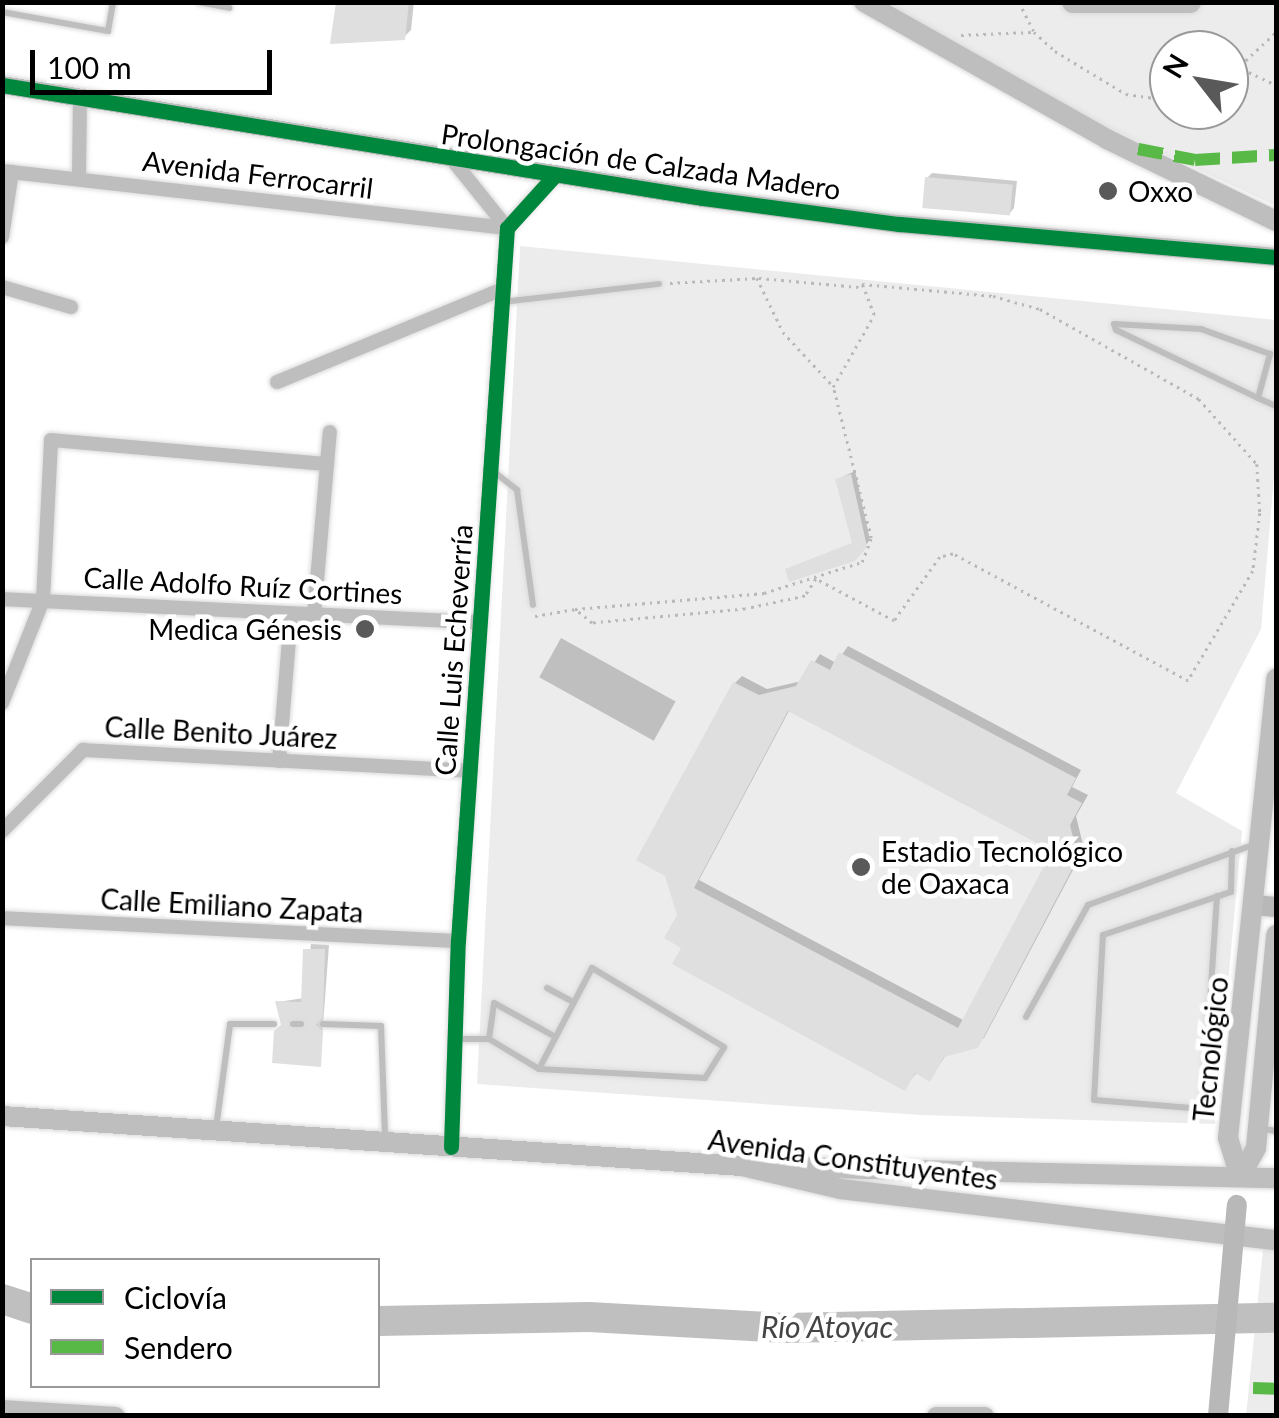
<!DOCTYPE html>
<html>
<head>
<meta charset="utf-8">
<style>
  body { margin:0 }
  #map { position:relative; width:1279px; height:1418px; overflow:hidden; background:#fff; font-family:Lato,sans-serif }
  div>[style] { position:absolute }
  .green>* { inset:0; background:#ececec }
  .water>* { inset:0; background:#bfbfbf; transform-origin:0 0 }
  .shadow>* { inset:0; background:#0003 }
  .river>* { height:30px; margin:-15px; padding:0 15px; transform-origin:15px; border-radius:15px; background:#bfbfbf }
  .building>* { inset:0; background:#dfdfdf; transform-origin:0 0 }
  .path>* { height:2.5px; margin-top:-1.25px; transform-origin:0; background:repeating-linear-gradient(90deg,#b9b9b9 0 2.5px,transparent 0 7.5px) }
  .roads { filter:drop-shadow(0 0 2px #dbdbdb) drop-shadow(0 0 2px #dbdbdb) }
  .service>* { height:6px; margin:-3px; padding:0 3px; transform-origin:3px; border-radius:3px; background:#bebebe }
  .minor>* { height:14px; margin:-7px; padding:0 7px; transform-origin:7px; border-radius:7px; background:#bebebe }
  .tertiary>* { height:18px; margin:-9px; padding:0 9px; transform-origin:9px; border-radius:9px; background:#bebebe }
  .secondary>* { height:20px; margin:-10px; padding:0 10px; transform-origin:10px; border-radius:10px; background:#b8b8b8 }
  .primary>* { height:20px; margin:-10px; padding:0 10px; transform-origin:10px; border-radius:10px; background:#bebebe }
  .trunk>* { height:22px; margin:-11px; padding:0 11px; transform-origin:11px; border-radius:11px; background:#bebebe }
  .secondary-bridge>* { height:20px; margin:-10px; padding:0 10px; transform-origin:10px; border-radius:10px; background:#b8b8b8 }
  .quiet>* { height:12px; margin-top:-6px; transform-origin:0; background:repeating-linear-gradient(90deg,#58b947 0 25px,transparent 0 37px) }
  .cycleway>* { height:15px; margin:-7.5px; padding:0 7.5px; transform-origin:7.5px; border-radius:7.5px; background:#00873e }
  .dots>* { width:28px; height:28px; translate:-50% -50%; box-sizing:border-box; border:5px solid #fff; border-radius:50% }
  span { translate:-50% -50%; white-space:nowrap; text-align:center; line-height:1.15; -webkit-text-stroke:9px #fff; paint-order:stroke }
  .street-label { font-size:28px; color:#000 }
  .poi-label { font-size:28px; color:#000 }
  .left { translate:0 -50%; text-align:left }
  .right { translate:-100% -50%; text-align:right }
  .water-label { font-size:30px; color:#444; font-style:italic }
  .frame { position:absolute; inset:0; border:5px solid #000; pointer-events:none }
  .legend { position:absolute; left:30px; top:1258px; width:350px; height:130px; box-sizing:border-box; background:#fff; border:2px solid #999; margin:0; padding:12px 18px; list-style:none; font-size:30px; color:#000 }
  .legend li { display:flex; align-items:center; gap:20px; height:50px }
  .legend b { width:50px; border:2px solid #999 }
  .north { position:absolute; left:1149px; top:30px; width:100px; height:100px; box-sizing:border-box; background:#fff; border:2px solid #999; border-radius:50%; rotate:301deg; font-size:28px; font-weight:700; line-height:40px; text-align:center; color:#000 }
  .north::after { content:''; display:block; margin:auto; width:35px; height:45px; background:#595959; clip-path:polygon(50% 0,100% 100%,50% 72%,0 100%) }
  .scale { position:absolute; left:30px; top:50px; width:242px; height:45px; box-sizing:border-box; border:5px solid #000; border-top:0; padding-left:12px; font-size:30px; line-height:35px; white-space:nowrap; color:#000; -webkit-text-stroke:8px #fff; paint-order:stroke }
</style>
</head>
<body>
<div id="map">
  <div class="green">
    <div style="clip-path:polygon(evenodd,887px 3px,1276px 3px,1276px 206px,1082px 115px,887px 3px,1169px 50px,1229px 50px,1229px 110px,1169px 110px,1169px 50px)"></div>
    <div style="clip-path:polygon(520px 246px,1276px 320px,1276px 453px,1261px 629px,1176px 793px,1242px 831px,1215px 1124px,921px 1115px,477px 1084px)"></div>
    <div style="clip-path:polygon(1263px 1249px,1276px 1249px,1276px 1415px,1246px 1416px)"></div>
  </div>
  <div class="water">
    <div style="left:561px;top:638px;width:131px;height:45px;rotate:29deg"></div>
  </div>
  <div class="shadow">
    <div style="clip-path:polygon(339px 2px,414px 2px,411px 30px,404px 37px)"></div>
    <div style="clip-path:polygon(932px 173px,1017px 181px,1014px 208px,1009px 214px,927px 178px)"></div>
    <div style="clip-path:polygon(855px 471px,870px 540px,854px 559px,788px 569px,851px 545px,855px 536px,838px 479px)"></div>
    <div style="clip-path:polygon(evenodd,848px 646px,1081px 770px,1072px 787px,1088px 795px,1076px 816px,1084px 849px,984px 1038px,946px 1055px,930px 1079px,917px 1072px,904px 1088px,684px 947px,680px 915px,735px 683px,742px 676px,767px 689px,802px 681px,820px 654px,836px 663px,848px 646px,790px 709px,1055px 850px,965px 1021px,699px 880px,790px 709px)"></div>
    <div style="clip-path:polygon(311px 944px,329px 945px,320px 1065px,283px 1025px,278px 1002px,304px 998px)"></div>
  </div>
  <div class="river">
    <div style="left:2px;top:1299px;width:32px;rotate:18deg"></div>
    <div style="left:378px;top:1321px;width:211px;rotate:-1.1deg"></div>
    <div style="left:589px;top:1317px;width:196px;rotate:3.2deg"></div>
    <div style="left:785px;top:1328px;width:491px;rotate:-1.2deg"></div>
  </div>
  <div class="building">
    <div style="clip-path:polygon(336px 2px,409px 2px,405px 40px,330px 44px)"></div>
    <div style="left:925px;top:177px;width:88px;height:31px;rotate:5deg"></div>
    <div style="clip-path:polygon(851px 474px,867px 547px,855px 561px,789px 582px,785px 569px,852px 543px,835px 479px)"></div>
    <div style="clip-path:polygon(evenodd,839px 652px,1076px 778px,1067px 795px,1082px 803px,1070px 825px,1078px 858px,978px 1048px,944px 1057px,930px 1082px,915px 1073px,905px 1091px,672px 964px,681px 948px,664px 938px,677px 915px,665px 876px,636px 860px,733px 682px,759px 695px,796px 686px,811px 660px,830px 670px,839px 652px,788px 711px,1052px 851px,958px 1028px,694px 888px,788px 711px)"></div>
    <div style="clip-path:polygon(303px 949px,325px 949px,323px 1017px,316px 1025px,323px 1031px,321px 1067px,272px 1063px,274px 1031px,281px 1025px,275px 1001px,301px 1002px)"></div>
  </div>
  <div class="path">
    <div style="left:1019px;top:2px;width:34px;rotate:63deg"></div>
    <div style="left:1034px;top:32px;width:28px;rotate:42deg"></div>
    <div style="left:1055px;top:51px;width:83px;rotate:31.2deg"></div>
    <div style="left:1126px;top:94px;width:43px;rotate:7.9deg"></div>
    <div style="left:961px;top:35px;width:72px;rotate:-2.4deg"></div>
    <div style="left:1242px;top:69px;width:38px;rotate:25deg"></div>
    <div style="left:1229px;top:76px;width:64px;rotate:-43.1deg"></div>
    <div style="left:759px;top:278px;width:100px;rotate:5.1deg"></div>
    <div style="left:670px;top:283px;width:87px;rotate:-3.3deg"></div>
    <div style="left:757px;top:278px;width:60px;rotate:64.3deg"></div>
    <div style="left:783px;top:332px;width:72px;rotate:47.2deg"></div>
    <div style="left:535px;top:616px;width:41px;rotate:-9.9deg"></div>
    <div style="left:575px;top:609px;width:190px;rotate:-4.8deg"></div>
    <div style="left:764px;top:593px;width:103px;rotate:-17.6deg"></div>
    <div style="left:862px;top:562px;width:26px;rotate:-69deg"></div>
    <div style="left:871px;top:538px;width:156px;rotate:-104.1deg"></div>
    <div style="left:833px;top:387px;width:83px;rotate:-60.3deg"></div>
    <div style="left:874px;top:315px;width:33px;rotate:-111deg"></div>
    <div style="left:862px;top:284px;width:132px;rotate:5.2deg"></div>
    <div style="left:993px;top:296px;width:49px;rotate:15.5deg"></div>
    <div style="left:1040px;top:309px;width:183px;rotate:29.5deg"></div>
    <div style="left:1199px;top:399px;width:87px;rotate:48.3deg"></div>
    <div style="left:1257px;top:464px;width:49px;rotate:86.5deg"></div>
    <div style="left:1260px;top:513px;width:58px;rotate:96.9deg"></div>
    <div style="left:1253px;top:571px;width:128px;rotate:120.6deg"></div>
    <div style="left:1188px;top:681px;width:267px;rotate:-151.6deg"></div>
    <div style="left:953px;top:554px;width:13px;rotate:167deg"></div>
    <div style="left:940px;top:557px;width:79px;rotate:125.7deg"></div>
    <div style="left:894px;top:621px;width:89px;rotate:-151.7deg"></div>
    <div style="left:816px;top:579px;width:20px;rotate:123deg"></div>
    <div style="left:805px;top:596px;width:61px;rotate:167.8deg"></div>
    <div style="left:745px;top:609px;width:154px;rotate:174.8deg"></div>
    <div style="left:592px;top:623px;width:22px;rotate:-141deg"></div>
  </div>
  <div class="roads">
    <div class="service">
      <div style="left:199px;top:2px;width:31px;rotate:11deg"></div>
      <div style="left:2px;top:12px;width:108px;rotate:10.2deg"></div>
      <div style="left:108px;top:31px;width:29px;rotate:-80deg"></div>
      <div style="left:503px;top:302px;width:157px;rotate:-6.6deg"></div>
      <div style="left:1258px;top:398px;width:46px;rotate:-74.7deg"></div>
      <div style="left:1270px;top:354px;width:73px;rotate:-160.1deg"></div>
      <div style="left:1201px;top:329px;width:87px;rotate:-176.7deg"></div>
      <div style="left:1114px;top:324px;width:6px;rotate:72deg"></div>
      <div style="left:1116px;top:330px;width:157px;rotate:25.6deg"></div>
      <div style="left:1258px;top:398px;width:20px;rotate:24deg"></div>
      <div style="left:493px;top:471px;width:31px;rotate:38deg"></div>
      <div style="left:517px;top:490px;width:116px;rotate:82.1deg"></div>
      <div style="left:1217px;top:896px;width:213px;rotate:93.8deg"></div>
      <div style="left:1203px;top:1109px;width:109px;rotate:-175.3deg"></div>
      <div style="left:1094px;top:1100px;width:165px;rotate:-86.9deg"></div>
      <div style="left:1103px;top:935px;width:135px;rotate:-18.6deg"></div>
      <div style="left:1231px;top:892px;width:41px;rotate:-88.6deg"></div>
      <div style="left:547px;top:988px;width:30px;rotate:28deg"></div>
      <div style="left:1026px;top:1017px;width:128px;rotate:-61deg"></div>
      <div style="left:1088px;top:905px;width:176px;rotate:-20deg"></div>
      <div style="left:293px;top:1024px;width:8px"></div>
      <div style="left:323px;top:1024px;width:58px;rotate:2deg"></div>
      <div style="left:381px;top:1026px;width:110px;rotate:87.9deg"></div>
      <div style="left:456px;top:1039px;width:33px"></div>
      <div style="left:489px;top:1039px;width:36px;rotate:-82deg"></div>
      <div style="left:494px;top:1003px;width:68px;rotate:28.8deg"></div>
      <div style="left:489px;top:1039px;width:58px;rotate:31deg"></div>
      <div style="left:539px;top:1069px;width:166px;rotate:3.1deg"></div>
      <div style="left:705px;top:1078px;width:36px;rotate:-58deg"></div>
      <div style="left:724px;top:1047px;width:154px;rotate:-149.1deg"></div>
      <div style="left:592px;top:968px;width:114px;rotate:117.7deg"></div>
      <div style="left:216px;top:1128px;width:105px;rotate:-82.3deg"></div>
      <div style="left:230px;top:1024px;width:44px"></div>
      <div style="left:1259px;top:1128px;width:17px;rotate:10deg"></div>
    </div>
    <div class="minor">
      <div style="left:451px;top:158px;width:90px;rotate:51.3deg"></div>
      <div style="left:2px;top:171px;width:508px;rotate:6.44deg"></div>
      <div style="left:79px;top:177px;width:79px;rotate:-89.3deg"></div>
      <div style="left:2px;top:237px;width:66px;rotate:-81.3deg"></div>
      <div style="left:2px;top:287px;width:72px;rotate:16.2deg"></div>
      <div style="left:277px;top:382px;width:244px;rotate:-22.4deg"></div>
      <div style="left:327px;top:464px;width:32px;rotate:-85deg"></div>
      <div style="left:2px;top:599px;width:479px;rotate:2.8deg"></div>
      <div style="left:2px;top:703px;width:111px;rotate:-68.3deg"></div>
      <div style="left:43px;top:600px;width:160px;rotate:-87.1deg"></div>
      <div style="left:51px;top:440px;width:277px;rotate:5deg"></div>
      <div style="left:327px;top:464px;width:152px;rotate:94.9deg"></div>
      <div style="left:279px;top:761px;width:147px;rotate:-85.3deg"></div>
      <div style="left:2px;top:831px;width:115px;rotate:-45deg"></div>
      <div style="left:83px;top:750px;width:388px;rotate:3.1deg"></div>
      <div style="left:2px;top:918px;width:457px;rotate:2.9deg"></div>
      <div style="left:451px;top:1147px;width:206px;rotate:-88.1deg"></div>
      <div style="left:458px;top:941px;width:715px;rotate:-86.07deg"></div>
      <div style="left:507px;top:228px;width:72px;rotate:-47.8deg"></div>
    </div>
    <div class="tertiary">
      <div style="left:2px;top:85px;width:710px;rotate:9.16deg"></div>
      <div style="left:703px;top:198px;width:198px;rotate:7.6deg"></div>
      <div style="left:899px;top:224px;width:378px;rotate:5deg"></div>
      <div style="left:2px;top:1409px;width:114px;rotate:3.5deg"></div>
      <div style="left:936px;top:1416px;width:49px"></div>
    </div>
    <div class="secondary">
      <div style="left:1253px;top:905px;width:23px;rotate:5deg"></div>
    </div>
    <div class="primary">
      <div style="left:864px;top:2px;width:279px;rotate:29.4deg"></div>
      <div style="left:1107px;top:139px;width:188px;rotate:25.9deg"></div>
      <div style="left:2px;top:1116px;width:742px;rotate:3.87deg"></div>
      <div style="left:742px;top:1166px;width:101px;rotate:13.2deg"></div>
      <div style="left:840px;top:1189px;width:439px;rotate:6.7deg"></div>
      <div style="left:784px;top:1167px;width:492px;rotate:1.3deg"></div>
      <div style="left:1240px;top:1177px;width:41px;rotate:-107.1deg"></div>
      <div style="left:1228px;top:1138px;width:462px;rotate:-84deg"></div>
      <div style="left:1240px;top:1177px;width:33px;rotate:-61deg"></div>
      <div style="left:1256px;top:1148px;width:214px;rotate:-84.6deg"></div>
    </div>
    <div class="trunk">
      <div style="left:1073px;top:2px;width:117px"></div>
    </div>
  </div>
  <div class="secondary-bridge">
    <div style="left:1218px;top:1416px;width:212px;rotate:-84.9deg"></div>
  </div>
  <div class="quiet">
    <div style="left:1138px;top:149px;width:58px;rotate:10.9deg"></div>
    <div style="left:1195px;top:160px;width:81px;rotate:-3.5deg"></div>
    <div style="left:1253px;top:1388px;width:23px;rotate:2deg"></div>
  </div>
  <div class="cycleway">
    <div style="left:2px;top:85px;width:710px;rotate:9.16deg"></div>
    <div style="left:703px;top:198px;width:198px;rotate:7.6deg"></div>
    <div style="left:899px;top:224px;width:378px;rotate:5deg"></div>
    <div style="left:451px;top:1147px;width:206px;rotate:-88.1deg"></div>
    <div style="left:458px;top:941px;width:715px;rotate:-86.07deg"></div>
    <div style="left:507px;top:228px;width:72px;rotate:-47.8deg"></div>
  </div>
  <div class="dots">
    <div style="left:1108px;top:191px;background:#595959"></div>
    <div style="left:365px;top:629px;background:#595959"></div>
    <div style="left:861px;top:867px;background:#595959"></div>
  </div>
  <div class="street-label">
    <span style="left:641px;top:161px;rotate:8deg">Prolongación de Calzada Madero</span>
    <span style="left:258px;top:174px;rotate:7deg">Avenida Ferrocarril</span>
    <span style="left:243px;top:585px;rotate:3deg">Calle Adolfo Ruíz Cortines</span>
    <span style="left:453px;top:650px;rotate:-86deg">Calle Luis Echeverría</span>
    <span style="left:221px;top:732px;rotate:3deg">Calle Benito Juárez</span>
    <span style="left:232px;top:905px;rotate:3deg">Calle Emiliano Zapata</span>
    <span style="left:1210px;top:1049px;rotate:-84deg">Tecnológico</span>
    <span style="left:853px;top:1159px;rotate:8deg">Avenida Constituyentes</span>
  </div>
  <div class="poi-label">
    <span class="left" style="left:1128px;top:191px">Oxxo</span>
    <span class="right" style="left:342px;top:629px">Medica Génesis</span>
    <span class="left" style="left:881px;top:867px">Estadio Tecnológico<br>de Oaxaca</span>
  </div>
  <div class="water-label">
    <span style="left:827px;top:1326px">Río Atoyac</span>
  </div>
  <div class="frame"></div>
  <ul class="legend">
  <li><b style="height:12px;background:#00873e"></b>Ciclovía</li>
  <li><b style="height:12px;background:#58b947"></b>Sendero</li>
  </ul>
  <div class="north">N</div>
  <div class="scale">100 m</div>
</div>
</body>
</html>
